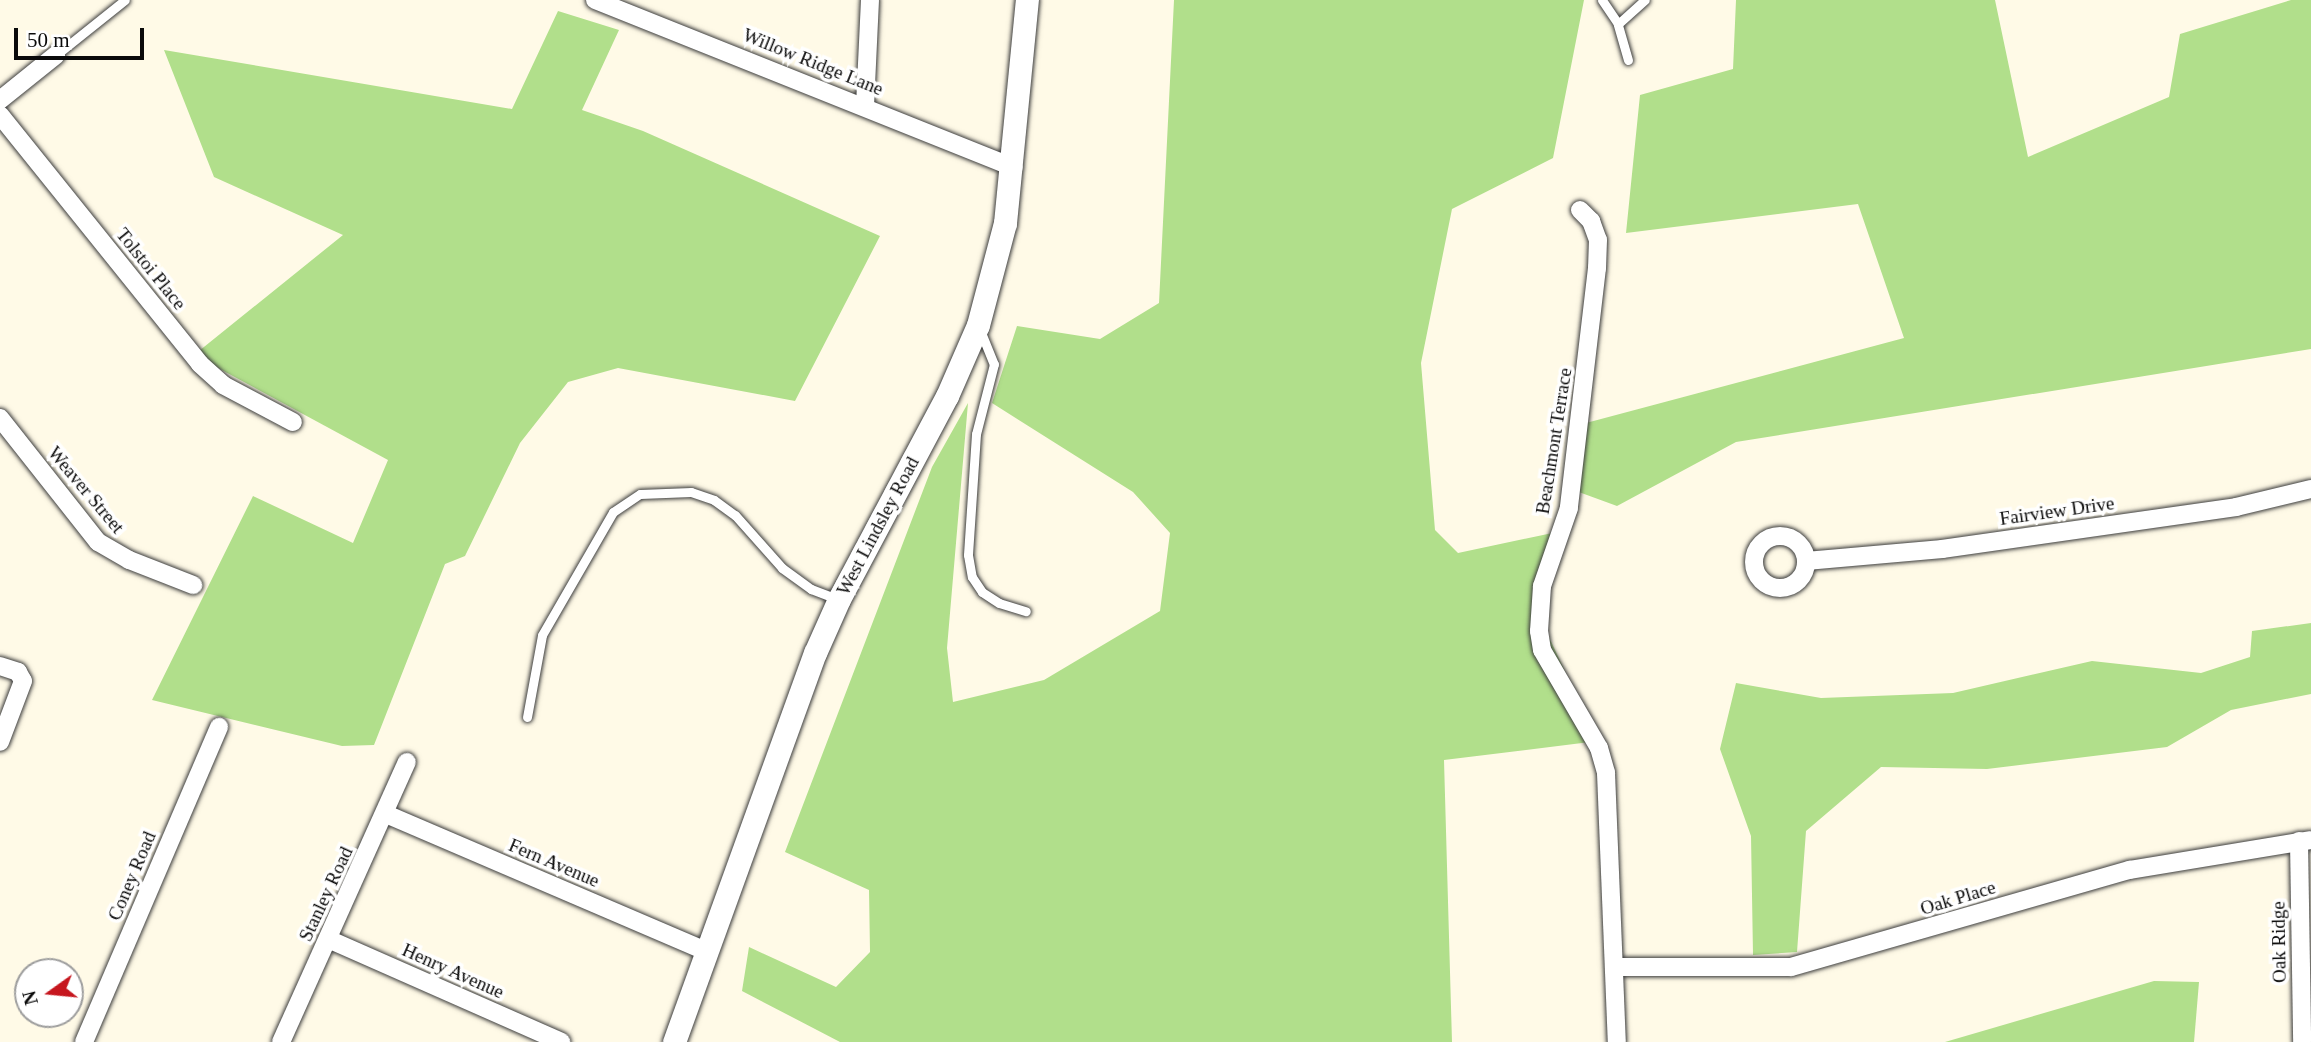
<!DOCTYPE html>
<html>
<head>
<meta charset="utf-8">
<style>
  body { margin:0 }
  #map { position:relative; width:2311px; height:1042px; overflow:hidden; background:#fffae7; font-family:Georgia,serif }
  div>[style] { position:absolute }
  .forest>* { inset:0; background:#b1df8b }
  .roads { filter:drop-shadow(0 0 2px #3d3d3d) drop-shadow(0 0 2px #3d3d3d) }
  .service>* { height:9px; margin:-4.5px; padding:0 4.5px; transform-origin:4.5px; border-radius:4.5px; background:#fff }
  .minor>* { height:18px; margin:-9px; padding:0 9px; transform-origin:9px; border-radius:9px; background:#fff }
  .minor>.ring { margin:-9px; padding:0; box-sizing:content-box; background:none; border:18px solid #fff; border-radius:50% }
  .tertiary>* { height:23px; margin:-11.5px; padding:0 11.5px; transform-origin:11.5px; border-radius:11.5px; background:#fff }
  span { translate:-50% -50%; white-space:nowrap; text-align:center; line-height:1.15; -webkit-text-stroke:7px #fff; paint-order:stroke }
  .street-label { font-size:19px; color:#0a0a0a }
  .north { position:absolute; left:14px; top:958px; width:70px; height:70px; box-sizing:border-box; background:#fff; border:2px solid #9d9d9d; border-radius:50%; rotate:255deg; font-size:19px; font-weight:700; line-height:28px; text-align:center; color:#0a0a0a }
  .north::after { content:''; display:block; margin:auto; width:24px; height:32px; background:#c6161e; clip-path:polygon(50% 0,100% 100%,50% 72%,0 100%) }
  .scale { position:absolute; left:14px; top:28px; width:130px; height:32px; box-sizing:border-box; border:4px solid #0a0a0a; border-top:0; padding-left:9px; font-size:21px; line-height:24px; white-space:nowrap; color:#0a0a0a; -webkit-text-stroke:5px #fff; paint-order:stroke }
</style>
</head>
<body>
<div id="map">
  <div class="forest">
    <div style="clip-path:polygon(1174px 0,1584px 0,1553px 158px,1452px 209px,1421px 363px,1435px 530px,1458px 553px,1562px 531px,1538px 614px,1598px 741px,1444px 760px,1452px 1042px,840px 1042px,742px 991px,749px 947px,836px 987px,870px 952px,869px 890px,785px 852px,932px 467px,968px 403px,947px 648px,953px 702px,1044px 680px,1160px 611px,1170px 533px,1133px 492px,992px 403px,1017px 326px,1100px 339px,1159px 303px)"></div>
    <div style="clip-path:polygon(1736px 0,1995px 0,2028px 157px,2169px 97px,2180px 34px,2291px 0,2311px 0,2311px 349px,1736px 442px,1617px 506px,1576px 491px,1586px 423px,1904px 338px,1858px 204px,1626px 233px,1640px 95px,1733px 69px)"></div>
    <div style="clip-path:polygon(558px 11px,619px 30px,582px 110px,643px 131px,880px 236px,795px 401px,618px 368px,568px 382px,520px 443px,465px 556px,445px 564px,374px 745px,342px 746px,152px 700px,253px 496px,353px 543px,388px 460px,194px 355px,343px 235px,214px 177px,164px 50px,512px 109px)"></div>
    <div style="clip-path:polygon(2311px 623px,2311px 694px,2231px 710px,2167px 747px,1987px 769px,1881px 767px,1806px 831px,1797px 952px,1753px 955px,1751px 836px,1720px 749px,1736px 683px,1821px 698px,1953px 693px,2092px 661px,2201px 673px,2250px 657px,2252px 631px)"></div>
    <div style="clip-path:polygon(2154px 981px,2199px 982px,2194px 1042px,1945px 1042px)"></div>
  </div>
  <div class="roads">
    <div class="service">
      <div style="left:1602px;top:0;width:29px;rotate:56deg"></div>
      <div style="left:56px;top:55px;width:88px;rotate:-38.6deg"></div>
      <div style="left:1628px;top:60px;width:37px;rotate:-106deg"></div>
      <div style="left:1618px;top:24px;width:36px;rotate:-42deg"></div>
      <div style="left:980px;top:330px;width:37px;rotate:68deg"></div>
      <div style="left:994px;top:364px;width:72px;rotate:104.4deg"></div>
      <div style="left:976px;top:434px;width:121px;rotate:93.8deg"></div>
      <div style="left:968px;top:555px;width:22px;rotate:80deg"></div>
      <div style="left:972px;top:577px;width:18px;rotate:56deg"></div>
      <div style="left:982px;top:592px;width:20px;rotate:33deg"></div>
      <div style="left:999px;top:603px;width:28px;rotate:17deg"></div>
      <div style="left:527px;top:717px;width:83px;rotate:-79.6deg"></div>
      <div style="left:542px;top:635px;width:142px;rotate:-60deg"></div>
      <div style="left:613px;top:512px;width:32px;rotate:-34deg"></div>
      <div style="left:640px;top:494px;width:51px;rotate:-2.2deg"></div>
      <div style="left:691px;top:492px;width:24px;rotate:19deg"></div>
      <div style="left:714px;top:500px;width:26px;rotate:36deg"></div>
      <div style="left:735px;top:515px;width:71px;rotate:48.4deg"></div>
      <div style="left:782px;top:568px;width:36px;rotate:36deg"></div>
      <div style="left:811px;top:589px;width:28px;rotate:21deg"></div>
    </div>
    <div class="minor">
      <div style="left:595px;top:0;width:451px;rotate:21.8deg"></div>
      <div style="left:0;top:100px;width:72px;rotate:-38.8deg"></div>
      <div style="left:865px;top:106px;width:106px;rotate:-87.3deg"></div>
      <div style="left:0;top:115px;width:319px;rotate:51.2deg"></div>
      <div style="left:200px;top:364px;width:31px;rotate:42deg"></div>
      <div style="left:223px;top:385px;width:79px;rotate:27.9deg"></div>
      <div style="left:1580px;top:210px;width:16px;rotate:45deg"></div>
      <div style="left:1591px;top:221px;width:20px;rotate:70deg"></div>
      <div style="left:1598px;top:240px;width:28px;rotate:92deg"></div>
      <div style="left:1597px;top:268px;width:242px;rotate:96.7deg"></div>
      <div style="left:1569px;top:508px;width:83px;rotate:109.1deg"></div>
      <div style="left:1542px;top:586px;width:45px;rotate:93.8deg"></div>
      <div style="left:1539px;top:631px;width:19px;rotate:81deg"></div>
      <div style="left:1542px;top:650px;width:113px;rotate:59.8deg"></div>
      <div style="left:1599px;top:748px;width:26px;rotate:74deg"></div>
      <div style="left:1606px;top:773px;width:269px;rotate:87.7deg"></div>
      <div style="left:0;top:418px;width:158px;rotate:51.7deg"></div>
      <div style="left:98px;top:542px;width:36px;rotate:30deg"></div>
      <div style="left:129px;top:560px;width:69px;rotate:21.3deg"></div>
      <div class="ring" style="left:1754px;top:536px;width:34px;height:34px"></div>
      <div style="left:1806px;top:561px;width:137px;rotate:-5deg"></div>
      <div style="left:1942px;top:549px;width:297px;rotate:-8.1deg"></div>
      <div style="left:2236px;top:507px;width:77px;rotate:-13.5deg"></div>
      <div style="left:0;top:666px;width:19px;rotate:18deg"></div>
      <div style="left:18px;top:672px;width:10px;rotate:61deg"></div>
      <div style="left:23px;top:681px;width:65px;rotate:110.7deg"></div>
      <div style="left:386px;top:814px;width:348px;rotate:23.2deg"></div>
      <div style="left:2299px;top:841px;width:201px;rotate:89.1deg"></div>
      <div style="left:328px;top:939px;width:255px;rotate:23.8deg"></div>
      <div style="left:1615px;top:967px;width:176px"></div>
      <div style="left:1791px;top:967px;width:353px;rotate:-16deg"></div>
      <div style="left:2130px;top:870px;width:183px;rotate:-9.4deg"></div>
      <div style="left:84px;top:1042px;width:343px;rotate:-66.8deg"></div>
      <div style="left:281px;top:1042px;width:307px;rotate:-65.8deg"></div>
    </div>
    <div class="tertiary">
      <div style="left:674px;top:1042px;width:414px;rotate:-70.1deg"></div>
      <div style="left:815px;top:653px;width:59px;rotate:-66deg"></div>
      <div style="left:839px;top:599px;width:230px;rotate:-62deg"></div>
      <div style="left:947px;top:396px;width:77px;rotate:-66.4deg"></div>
      <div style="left:978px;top:325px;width:106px;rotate:-75.2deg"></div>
      <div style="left:1005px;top:223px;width:224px;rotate:-84.4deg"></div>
    </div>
  </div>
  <div class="street-label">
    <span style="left:813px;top:62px;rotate:22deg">Willow Ridge Lane</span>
    <span style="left:151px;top:269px;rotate:51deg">Tolstoi Place</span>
    <span style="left:1554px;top:441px;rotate:-81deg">Beachmont Terrace</span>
    <span style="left:86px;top:490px;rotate:50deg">Weaver Street</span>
    <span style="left:2057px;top:511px;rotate:-8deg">Fairview Drive</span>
    <span style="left:878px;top:526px;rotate:-62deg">West Lindsley Road</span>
    <span style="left:554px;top:863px;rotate:23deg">Fern Avenue</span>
    <span style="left:132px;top:876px;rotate:-67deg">Coney Road</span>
    <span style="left:326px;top:894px;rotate:-65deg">Stanley Road</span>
    <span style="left:1958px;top:898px;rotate:-17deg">Oak Place</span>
    <span style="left:2279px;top:942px;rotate:-91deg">Oak Ridge</span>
    <span style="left:453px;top:971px;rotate:24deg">Henry Avenue</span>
  </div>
  <div class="north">N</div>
  <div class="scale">50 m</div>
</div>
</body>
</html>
